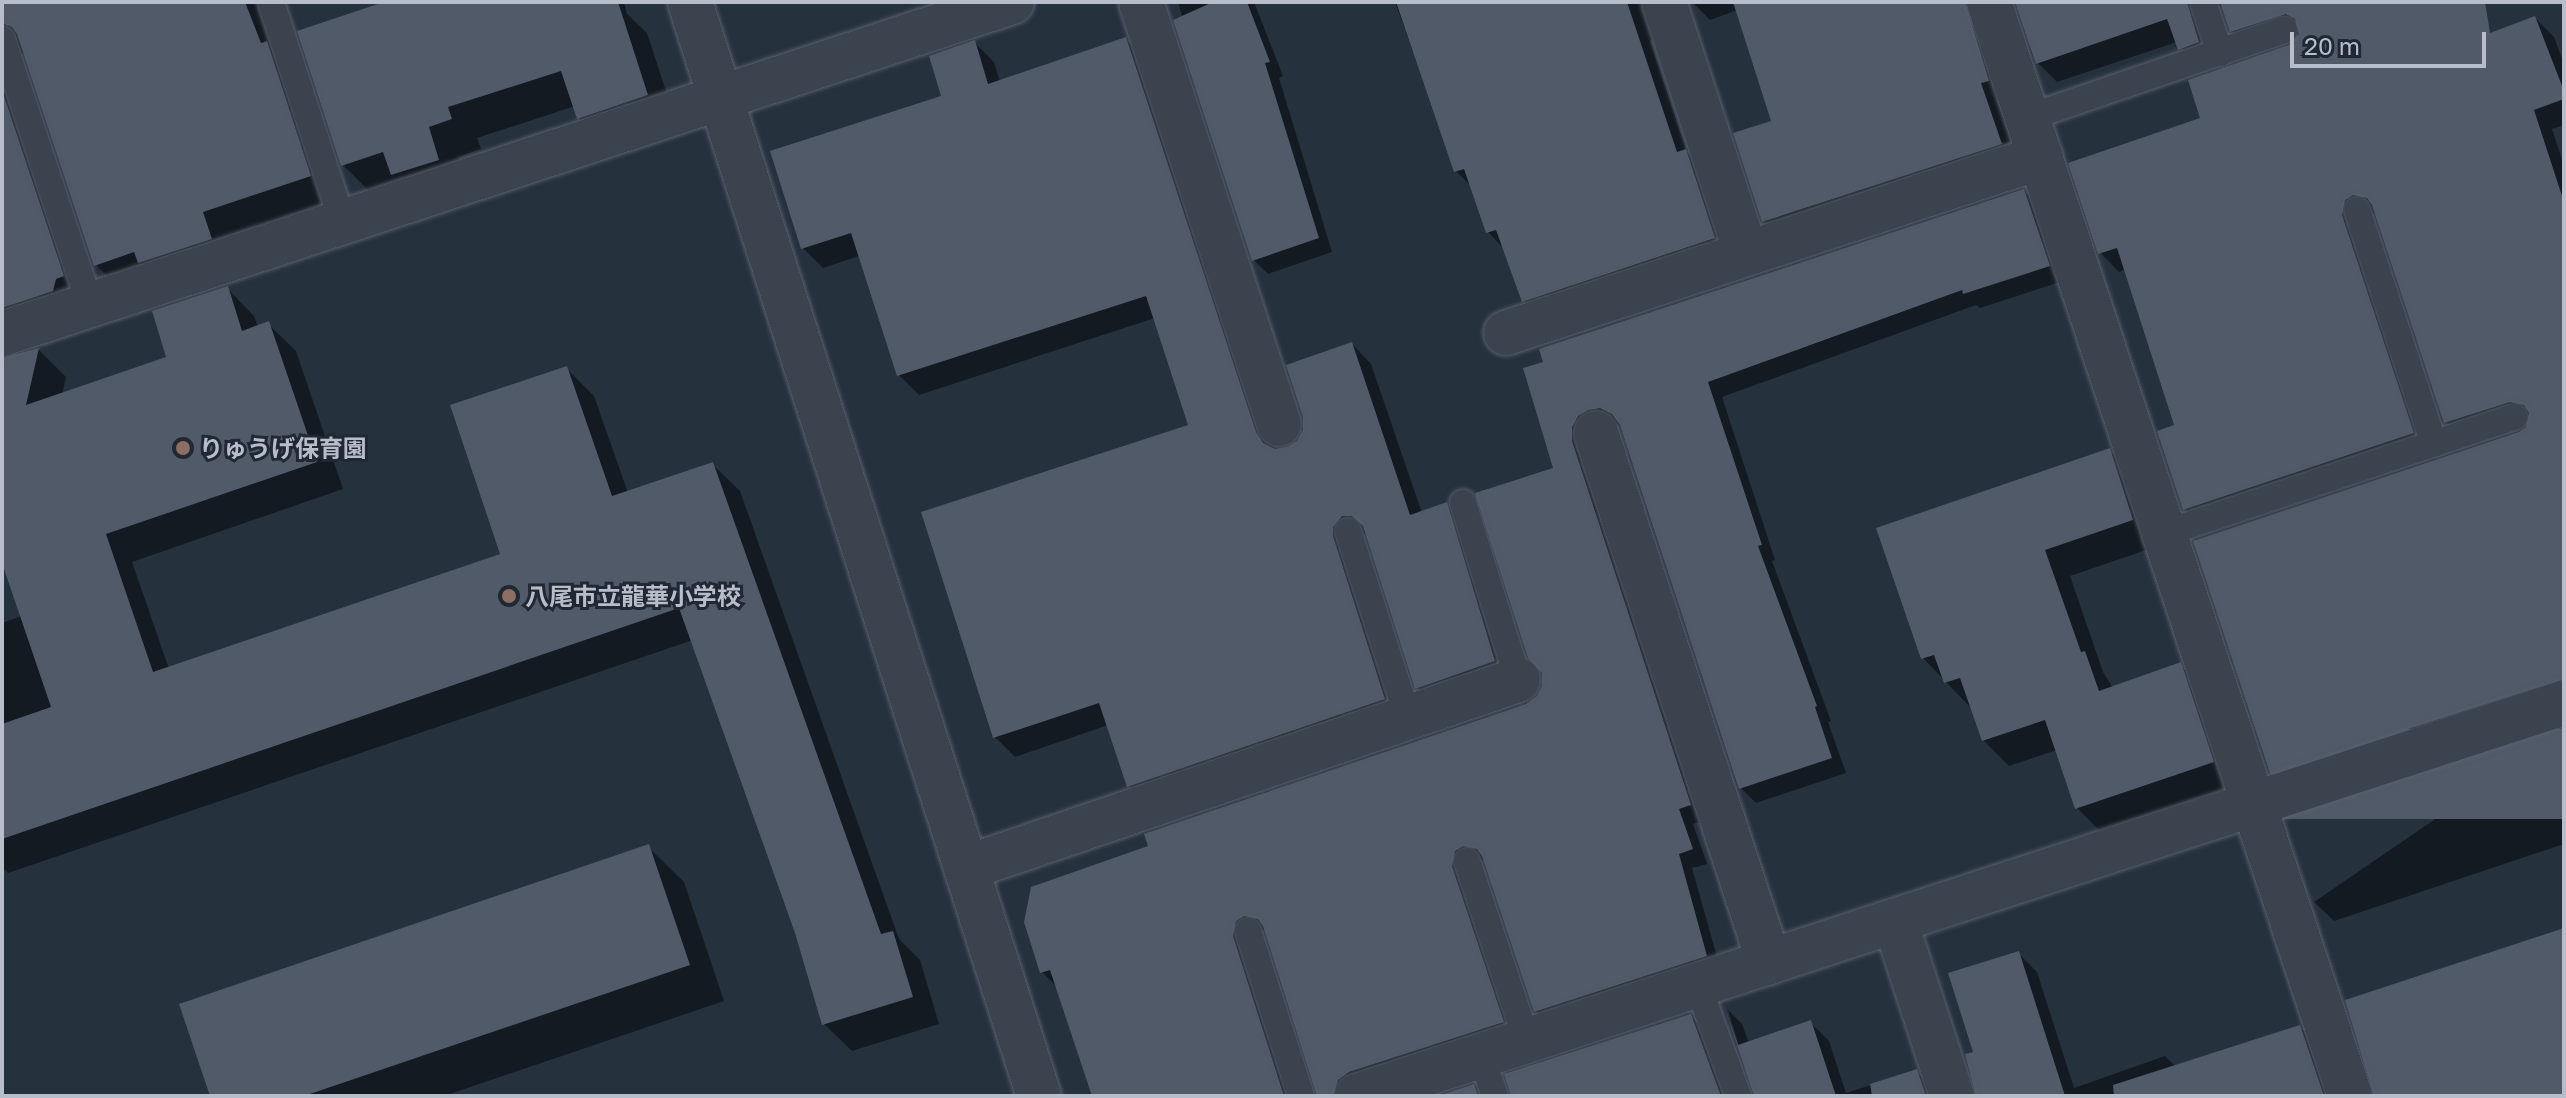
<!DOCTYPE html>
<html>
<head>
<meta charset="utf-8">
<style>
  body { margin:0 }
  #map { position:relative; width:2566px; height:1098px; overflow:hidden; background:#26313e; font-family:"Golos Text","Noto Sans JP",sans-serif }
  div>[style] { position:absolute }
  .shadow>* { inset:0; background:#0007 }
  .building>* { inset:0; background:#505a69; transform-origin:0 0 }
  .roads { filter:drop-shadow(0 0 2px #58616c) drop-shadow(0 0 2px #58616c) }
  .service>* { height:26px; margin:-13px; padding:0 13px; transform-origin:13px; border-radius:13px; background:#3a434e }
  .minor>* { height:44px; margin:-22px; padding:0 22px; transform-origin:22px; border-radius:22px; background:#3a434e }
  .dots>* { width:22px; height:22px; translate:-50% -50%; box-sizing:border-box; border:4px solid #1f2833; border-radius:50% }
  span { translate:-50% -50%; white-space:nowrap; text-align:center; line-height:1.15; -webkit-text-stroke:6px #1f2833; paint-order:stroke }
  .poi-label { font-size:24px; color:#b7bec9; font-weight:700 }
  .left { translate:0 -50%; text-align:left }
  .frame { position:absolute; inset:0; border:4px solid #b7bec9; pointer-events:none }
  .scale { position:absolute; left:2290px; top:32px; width:196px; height:36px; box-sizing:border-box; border:4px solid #b7bec9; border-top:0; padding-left:10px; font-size:24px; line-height:28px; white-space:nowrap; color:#b7bec9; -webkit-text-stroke:6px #1f2833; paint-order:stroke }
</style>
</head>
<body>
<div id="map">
  <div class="shadow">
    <div style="clip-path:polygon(2px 2px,265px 2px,337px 204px,123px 292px,96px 265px,26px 53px,18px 55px,90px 304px,11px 344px,3px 359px,39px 350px,66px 377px,62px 395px,168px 358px,227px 288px,254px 316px,258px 327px,268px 324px,296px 351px,343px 489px,132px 562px,169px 669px,503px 555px,567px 369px,594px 396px,628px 493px,712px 464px,740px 491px,899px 939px,920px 960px,939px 1024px,852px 1051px,824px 1024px,797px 932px,693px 640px,8px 873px,2px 867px,2px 623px,22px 616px,2px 557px)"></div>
    <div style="clip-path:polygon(390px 2px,624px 2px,627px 14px,647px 33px,677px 125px,609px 148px,579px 118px,575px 106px,477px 138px,481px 149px,458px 157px,468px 190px,373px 195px,343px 165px)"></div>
    <div style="clip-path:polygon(1178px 2px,1254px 2px,1283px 76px,1279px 78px,1332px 252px,1268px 274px,1254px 260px)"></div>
    <div style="clip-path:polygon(1395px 2px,1662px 2px,1660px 37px,1650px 41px,1687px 153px,1702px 168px,1730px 255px,1540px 317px,1523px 300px,1505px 250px,1488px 232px,1472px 187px,1456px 171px)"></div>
    <div style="clip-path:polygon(1692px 2px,1948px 2px,1984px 37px,2004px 98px,1997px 100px,2018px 160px,1781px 238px,1764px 221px,1774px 122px,1737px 10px,1710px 20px)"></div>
    <div style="clip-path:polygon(2021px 2px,2360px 2px,2385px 74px,2535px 18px,2554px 37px,2564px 64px,2564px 125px,2552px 129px,2564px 166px,2564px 702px,2290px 791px,2271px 771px,2520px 434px,2528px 428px,2530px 420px,2465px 441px,2446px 422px,2377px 214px,2373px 213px,2363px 219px,2432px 453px,2204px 528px,2185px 509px,2177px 427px,2126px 269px,2119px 272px,2100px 252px,2203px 119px,2290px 47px,2300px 33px,2251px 50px,2231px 31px,2222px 6px,2218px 5px,2205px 19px,2217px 61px,2198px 68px,2177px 42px,2057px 82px,2038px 63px)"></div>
    <div style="clip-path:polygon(1125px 39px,1145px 59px,1274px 451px,1288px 449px,1299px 443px,1352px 344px,1371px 364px,1422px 513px,1447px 505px,1467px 524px,1514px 681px,1437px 707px,1417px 687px,1368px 535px,1364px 534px,1355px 541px,1404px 719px,1149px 805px,1129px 786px,1108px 725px,1015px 757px,995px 737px,1191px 426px,1155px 318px,919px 395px,899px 375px,859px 256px,823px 268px,803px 248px,944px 97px,975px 43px,994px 62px,1000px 82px)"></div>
    <div style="clip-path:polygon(2024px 191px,2039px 206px,2063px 281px,1980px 308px,1976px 305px,1722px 397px,1775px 560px,1772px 561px,1831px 721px,1828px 722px,1846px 773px,1756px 803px,1741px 788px,1622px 425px,1603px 424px,1705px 820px,1693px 824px,1707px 864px,1692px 868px,1721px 971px,1551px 1026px,1536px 1011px,1486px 860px,1477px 860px,1517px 1037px,1343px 1096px,1327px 1096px,1267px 930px,1258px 930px,1293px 1096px,1094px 1096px,1058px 988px,1042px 972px,1151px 848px,1527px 705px,1539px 697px,1544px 686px,1555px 469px,1525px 369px)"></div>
    <div style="clip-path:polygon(2109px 450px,2135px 476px,2158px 546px,2070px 576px,2103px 672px,2113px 688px,2180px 665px,2206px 691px,2238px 788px,2103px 834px,2077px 808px,2057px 750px,2009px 766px,1983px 740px,1971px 708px,1923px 658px)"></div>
    <div style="clip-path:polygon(2564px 731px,2564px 844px,2334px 921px,2314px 902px)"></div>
    <div style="clip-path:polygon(648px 847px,684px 882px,724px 1001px,444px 1096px,212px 1096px)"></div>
    <div style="clip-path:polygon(2018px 953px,2037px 972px,2074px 1088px,2165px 1056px,2176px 1067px,2300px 1027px,2319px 1046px,2335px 1096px,1977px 1096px,1975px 1053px)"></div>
    <div style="clip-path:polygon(1728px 1010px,1742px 1024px,1749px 1043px,1810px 1022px,1829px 1041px,1846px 1093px,1916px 1071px,1938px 1096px,1754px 1096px)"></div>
    <div style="clip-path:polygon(1690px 1016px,1710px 1035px,1732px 1096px,1512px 1096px)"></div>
  </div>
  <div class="building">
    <div style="clip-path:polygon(2px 2px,245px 2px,261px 43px,267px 41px,311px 176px,203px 212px,212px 239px,138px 263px,134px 252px,94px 266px,17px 34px,12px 27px,2px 23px)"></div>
    <div style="clip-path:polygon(384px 2px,618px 2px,648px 95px,577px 119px,561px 71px,448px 107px,452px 119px,429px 127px,439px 160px,391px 175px,383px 152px,341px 166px,297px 31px)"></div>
    <div style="clip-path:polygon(1213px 2px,1247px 2px,1270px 62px,1265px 63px,1319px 238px,1252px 261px,1173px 20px)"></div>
    <div style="clip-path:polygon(1396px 2px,1627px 2px,1677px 152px,1686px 149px,1715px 238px,1522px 302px,1496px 230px,1486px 233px,1464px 169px,1454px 172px)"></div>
    <div style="clip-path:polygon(1733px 2px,1965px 2px,1989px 81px,1981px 83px,2002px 144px,1762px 222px,1733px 133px,1771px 121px)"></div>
    <div style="clip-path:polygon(2015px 2px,2187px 2px,2199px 42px,2178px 50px,2167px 19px,2036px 64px)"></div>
    <div style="clip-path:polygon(2220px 2px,2485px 2px,2490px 33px,2535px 16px,2564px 91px,2564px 99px,2534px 110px,2564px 202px,2564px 679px,2270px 773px,2193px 541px,2519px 432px,2526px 427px,2529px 413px,2524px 405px,2510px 402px,2444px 423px,2372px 205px,2367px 198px,2353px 195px,2345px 200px,2342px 215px,2414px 433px,2183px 510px,2157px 431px,2174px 425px,2117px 248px,2098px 254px,2068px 163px,2200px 118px,2188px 80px,2289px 45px,2299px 34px,2295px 19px,2286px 14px,2230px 32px)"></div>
    <div style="clip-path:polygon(1126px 37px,1256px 432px,1263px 443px,1275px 449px,1287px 447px,1297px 441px,1303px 430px,1303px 417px,1286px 365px,1352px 342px,1410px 515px,1447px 502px,1495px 661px,1415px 689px,1363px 526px,1352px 516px,1342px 516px,1333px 527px,1333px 536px,1385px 699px,1127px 787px,1099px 703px,993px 738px,921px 512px,1188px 425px,1146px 296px,897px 376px,851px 233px,801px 249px,770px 151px,941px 96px,929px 56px,975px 40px,988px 84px)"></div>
    <div style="clip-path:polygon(2px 90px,64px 276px,56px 279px,53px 291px,2px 308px)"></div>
    <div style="clip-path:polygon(2024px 189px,2050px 266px,1963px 294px,1962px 290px,1708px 382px,1762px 545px,1758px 546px,1817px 706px,1815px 707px,1832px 758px,1739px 789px,1620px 425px,1612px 414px,1600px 408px,1588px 410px,1578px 416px,1572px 427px,1572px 441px,1691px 805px,1679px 809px,1693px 849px,1679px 854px,1707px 956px,1534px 1012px,1482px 856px,1477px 849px,1463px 846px,1455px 851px,1452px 866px,1504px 1022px,1349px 1072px,1338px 1080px,1333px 1096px,1317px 1096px,1263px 926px,1258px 919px,1244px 916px,1236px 921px,1233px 936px,1284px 1096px,1092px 1096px,1050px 970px,1040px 973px,1024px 922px,1031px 887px,1148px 846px,1144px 834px,1526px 704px,1537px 696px,1542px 686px,1542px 673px,1528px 658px,1475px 493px,1553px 468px,1523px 368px,1543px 362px,1539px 349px)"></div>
    <div style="clip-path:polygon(228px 286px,242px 331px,269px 321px,317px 462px,106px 534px,153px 672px,500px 554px,450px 405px,567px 366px,612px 496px,713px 462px,881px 934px,893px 931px,913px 997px,822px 1025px,795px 933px,679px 608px,2px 839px,2px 724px,51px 707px,2px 563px,2px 358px,39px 348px,26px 405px,166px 357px,152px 311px)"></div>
    <div style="clip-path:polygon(2110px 448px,2133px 520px,2045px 550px,2081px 652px,2085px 651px,2099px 691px,2181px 662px,2214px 762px,2075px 809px,2045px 720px,1982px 741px,1960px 678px,1944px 683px,1934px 655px,1921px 659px,1876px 528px)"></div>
    <div style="left:2564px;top:729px;width:90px;height:293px;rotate:90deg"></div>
    <div style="clip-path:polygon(649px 844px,690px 965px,304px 1096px,210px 1096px,179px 1004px)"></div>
    <div style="clip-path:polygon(2564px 928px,2564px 1096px,2374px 1096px,2345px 1000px)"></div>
    <div style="clip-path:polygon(2019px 951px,2065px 1096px,1976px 1096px,1965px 1054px,1973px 1052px,1948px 973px)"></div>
    <div style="clip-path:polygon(1723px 1003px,1738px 1045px,1811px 1020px,1836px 1096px,1754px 1096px)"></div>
    <div style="clip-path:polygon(1691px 1014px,1721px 1096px,1511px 1096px,1504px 1074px)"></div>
    <div style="clip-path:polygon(2300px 1025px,2324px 1096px,2114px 1096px,2113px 1085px)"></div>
    <div style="clip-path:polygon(1917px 1069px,1926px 1096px,1872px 1096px,1870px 1084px)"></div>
    <div style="clip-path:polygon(1474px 1084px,1478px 1096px,1438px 1096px)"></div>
  </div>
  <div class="roads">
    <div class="service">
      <div style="left:271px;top:2px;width:232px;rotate:72deg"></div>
      <div style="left:2203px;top:2px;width:54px;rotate:71.6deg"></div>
      <div style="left:2px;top:39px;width:280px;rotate:71.7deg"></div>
      <div style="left:2027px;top:118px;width:272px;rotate:-18.9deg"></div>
      <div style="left:2357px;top:210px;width:246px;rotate:71.8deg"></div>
      <div style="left:1463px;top:503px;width:185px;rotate:72.7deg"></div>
      <div style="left:1348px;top:531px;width:196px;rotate:72.2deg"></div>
      <div style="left:2165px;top:533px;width:368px;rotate:-18.4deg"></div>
      <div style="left:1467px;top:861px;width:190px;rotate:71.6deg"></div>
      <div style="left:1248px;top:931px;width:173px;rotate:72.2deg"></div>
      <div style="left:1698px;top:986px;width:117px;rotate:70deg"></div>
      <div style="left:1481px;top:1056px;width:42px;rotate:70.7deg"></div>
    </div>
    <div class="minor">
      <div style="left:690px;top:2px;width:1148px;rotate:72.31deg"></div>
      <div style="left:1141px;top:2px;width:444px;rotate:71.9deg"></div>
      <div style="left:1664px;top:2px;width:264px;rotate:71.9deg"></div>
      <div style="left:1989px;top:2px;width:1152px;rotate:71.74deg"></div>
      <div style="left:1506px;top:333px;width:563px;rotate:-18.21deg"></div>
      <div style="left:2px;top:334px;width:1063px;rotate:-18.2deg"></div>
      <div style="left:1596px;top:433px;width:557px;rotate:71.89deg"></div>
      <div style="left:966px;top:868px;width:583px;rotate:-18.81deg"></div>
      <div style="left:1895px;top:921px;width:184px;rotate:72deg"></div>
      <div style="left:1357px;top:1096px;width:1269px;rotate:-18.04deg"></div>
    </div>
  </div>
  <div class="dots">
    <div style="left:183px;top:448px;background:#8d6e63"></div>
    <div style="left:509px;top:596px;background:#8d6e63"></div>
  </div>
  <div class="poi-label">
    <span class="left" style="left:199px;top:448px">りゅうげ保育園</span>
    <span class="left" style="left:525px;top:596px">八尾市立龍華小学校</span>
  </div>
  <div class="frame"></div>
  <div class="scale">20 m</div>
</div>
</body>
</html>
